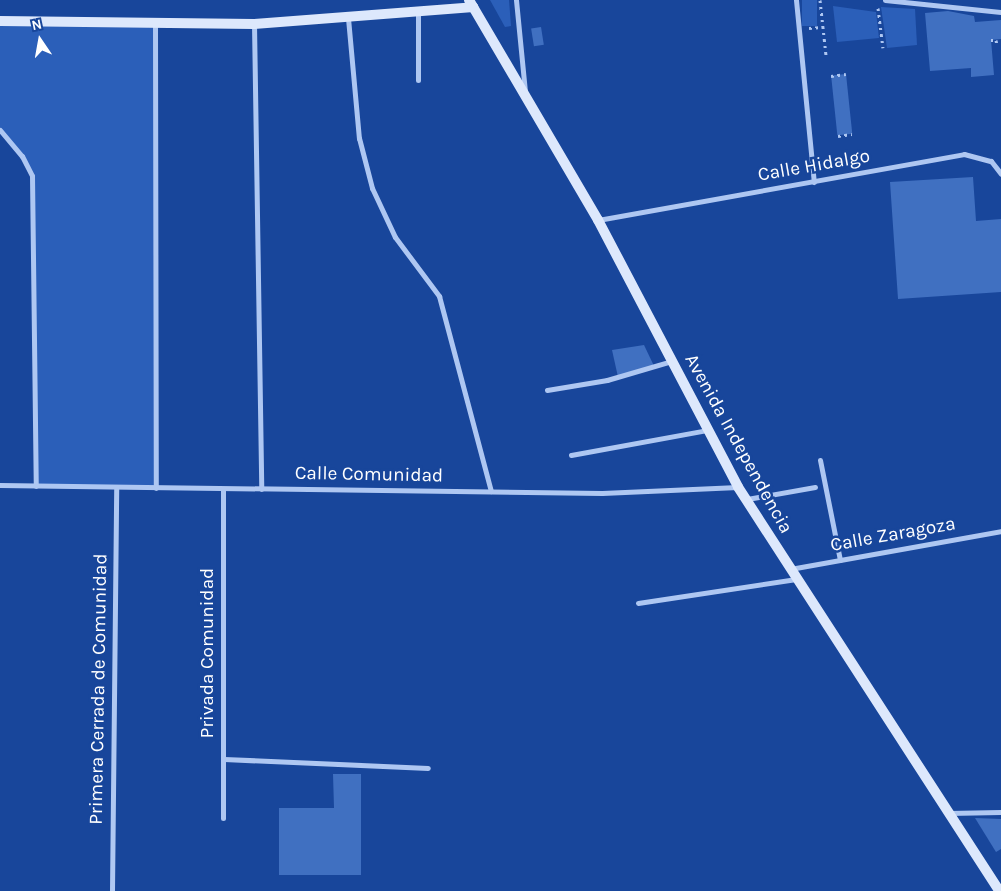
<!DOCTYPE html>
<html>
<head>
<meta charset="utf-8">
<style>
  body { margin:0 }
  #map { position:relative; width:1001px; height:891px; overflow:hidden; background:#18469b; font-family:Karla,sans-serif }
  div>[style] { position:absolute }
  .green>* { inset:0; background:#2b5fb9; transform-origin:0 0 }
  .building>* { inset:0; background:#4070c1; transform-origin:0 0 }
  .path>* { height:3px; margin-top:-1.5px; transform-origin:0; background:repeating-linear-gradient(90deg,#aec7f2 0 2.5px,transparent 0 6.5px) }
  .street>* { height:5px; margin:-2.5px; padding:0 2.5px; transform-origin:2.5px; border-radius:2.5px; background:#aec7f2 }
  .secondary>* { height:10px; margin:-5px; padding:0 5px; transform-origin:5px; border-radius:5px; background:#dde8fc }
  span { translate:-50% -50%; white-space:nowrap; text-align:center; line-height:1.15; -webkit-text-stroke:5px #18469b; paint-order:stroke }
  .street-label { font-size:19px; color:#fff }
  .north { position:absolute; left:15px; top:15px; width:50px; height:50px; -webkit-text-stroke:4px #18469b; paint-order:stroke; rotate:348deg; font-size:14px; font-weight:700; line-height:20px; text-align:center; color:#fff }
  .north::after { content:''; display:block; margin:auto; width:18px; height:22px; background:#fff; clip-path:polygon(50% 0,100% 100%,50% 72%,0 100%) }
</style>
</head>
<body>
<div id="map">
  <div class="green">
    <div style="clip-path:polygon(490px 0,509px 0,511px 26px,505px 27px)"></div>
    <div style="left:802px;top:0;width:15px;height:26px"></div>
    <div style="clip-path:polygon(833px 6px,876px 12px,879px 38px,837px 42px)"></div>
    <div style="clip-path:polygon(881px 7px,915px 9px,917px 45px,887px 48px)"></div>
    <div style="clip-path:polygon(0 21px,155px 23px,156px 488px,36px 486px,32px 176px,22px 156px,0 130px)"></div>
  </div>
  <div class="building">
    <div style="clip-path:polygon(948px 11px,974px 16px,975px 22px,1001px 20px,1001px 39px,991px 40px,994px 75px,971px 77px,971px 68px,930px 71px,925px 13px)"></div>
    <div style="left:541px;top:27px;width:18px;height:10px;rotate:81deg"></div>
    <div style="left:846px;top:74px;width:60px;height:15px;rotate:84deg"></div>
    <div style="clip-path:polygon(973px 177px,976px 221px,1001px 219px,1001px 292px,898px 299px,890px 182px)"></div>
    <div style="clip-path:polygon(644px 345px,654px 366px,618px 377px,612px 350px)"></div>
    <div style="clip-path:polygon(333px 774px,361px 774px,361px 875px,279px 875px,279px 808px,334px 808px)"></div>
    <div style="clip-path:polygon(975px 818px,1001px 819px,1001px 849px,996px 852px)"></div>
  </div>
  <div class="path">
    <div style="left:820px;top:0;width:55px;rotate:83.8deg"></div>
    <div style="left:878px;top:8px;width:40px;rotate:82.9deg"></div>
    <div style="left:809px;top:28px;width:13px;rotate:-4deg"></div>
    <div style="left:991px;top:40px;width:5px"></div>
    <div style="left:996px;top:40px;width:5px;rotate:79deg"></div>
    <div style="left:831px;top:76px;width:15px;rotate:-8deg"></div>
    <div style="left:838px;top:136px;width:14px;rotate:-8deg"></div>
  </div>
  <div class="street">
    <div style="left:516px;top:0;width:91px;rotate:84.4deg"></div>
    <div style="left:796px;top:0;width:183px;rotate:84.4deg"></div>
    <div style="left:885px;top:0;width:117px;rotate:5.9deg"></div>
    <div style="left:418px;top:15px;width:65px;rotate:90deg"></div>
    <div style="left:348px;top:18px;width:121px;rotate:84.8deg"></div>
    <div style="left:359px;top:138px;width:52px;rotate:75.4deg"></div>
    <div style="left:372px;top:188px;width:54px;rotate:64.9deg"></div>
    <div style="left:395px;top:237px;width:74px;rotate:53.3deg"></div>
    <div style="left:439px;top:296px;width:202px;rotate:75.1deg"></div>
    <div style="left:155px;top:23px;width:465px;rotate:89.9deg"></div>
    <div style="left:254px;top:24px;width:465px;rotate:89.1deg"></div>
    <div style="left:0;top:130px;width:34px;rotate:50deg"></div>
    <div style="left:22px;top:156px;width:22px;rotate:63deg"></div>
    <div style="left:32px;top:176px;width:310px;rotate:89.3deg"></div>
    <div style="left:598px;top:220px;width:372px;rotate:-10.2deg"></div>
    <div style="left:964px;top:154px;width:28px;rotate:15deg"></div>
    <div style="left:991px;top:161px;width:16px;rotate:52deg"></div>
    <div style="left:547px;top:390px;width:61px;rotate:-9.5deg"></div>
    <div style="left:607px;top:380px;width:68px;rotate:-16.3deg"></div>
    <div style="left:571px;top:455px;width:138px;rotate:-10.4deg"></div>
    <div style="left:820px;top:460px;width:102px;rotate:78.7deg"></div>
    <div style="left:0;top:485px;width:602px;rotate:0.76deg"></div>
    <div style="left:602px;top:493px;width:136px;rotate:-2.5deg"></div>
    <div style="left:223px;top:489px;width:329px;rotate:90deg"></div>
    <div style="left:747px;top:499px;width:69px;rotate:-10deg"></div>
    <div style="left:790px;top:569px;width:214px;rotate:-10.2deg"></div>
    <div style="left:638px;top:603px;width:160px;rotate:-8.6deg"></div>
    <div style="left:224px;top:759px;width:204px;rotate:2.5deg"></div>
    <div style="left:948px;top:813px;width:53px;rotate:-1.1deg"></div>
    <div style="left:112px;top:891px;width:404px;rotate:-89.4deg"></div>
  </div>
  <div class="secondary">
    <div style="left:469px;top:0;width:255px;rotate:59.6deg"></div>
    <div style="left:598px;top:220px;width:301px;rotate:62.3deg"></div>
    <div style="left:738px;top:487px;width:481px;rotate:57.1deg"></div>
    <div style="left:0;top:21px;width:254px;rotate:0.7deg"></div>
    <div style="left:254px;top:24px;width:220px;rotate:-4.4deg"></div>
  </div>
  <div class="street-label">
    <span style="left:814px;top:166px;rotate:-10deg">Calle Hidalgo</span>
    <span style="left:738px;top:444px;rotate:61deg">Avenida Independencia</span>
    <span style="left:369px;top:475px;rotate:1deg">Calle Comunidad</span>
    <span style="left:893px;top:535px;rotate:-10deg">Calle Zaragoza</span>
    <span style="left:208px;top:653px;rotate:-90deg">Privada Comunidad</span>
    <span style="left:99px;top:689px;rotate:-89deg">Primera Cerrada de Comunidad</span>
  </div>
  <div class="north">N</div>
</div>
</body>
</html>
